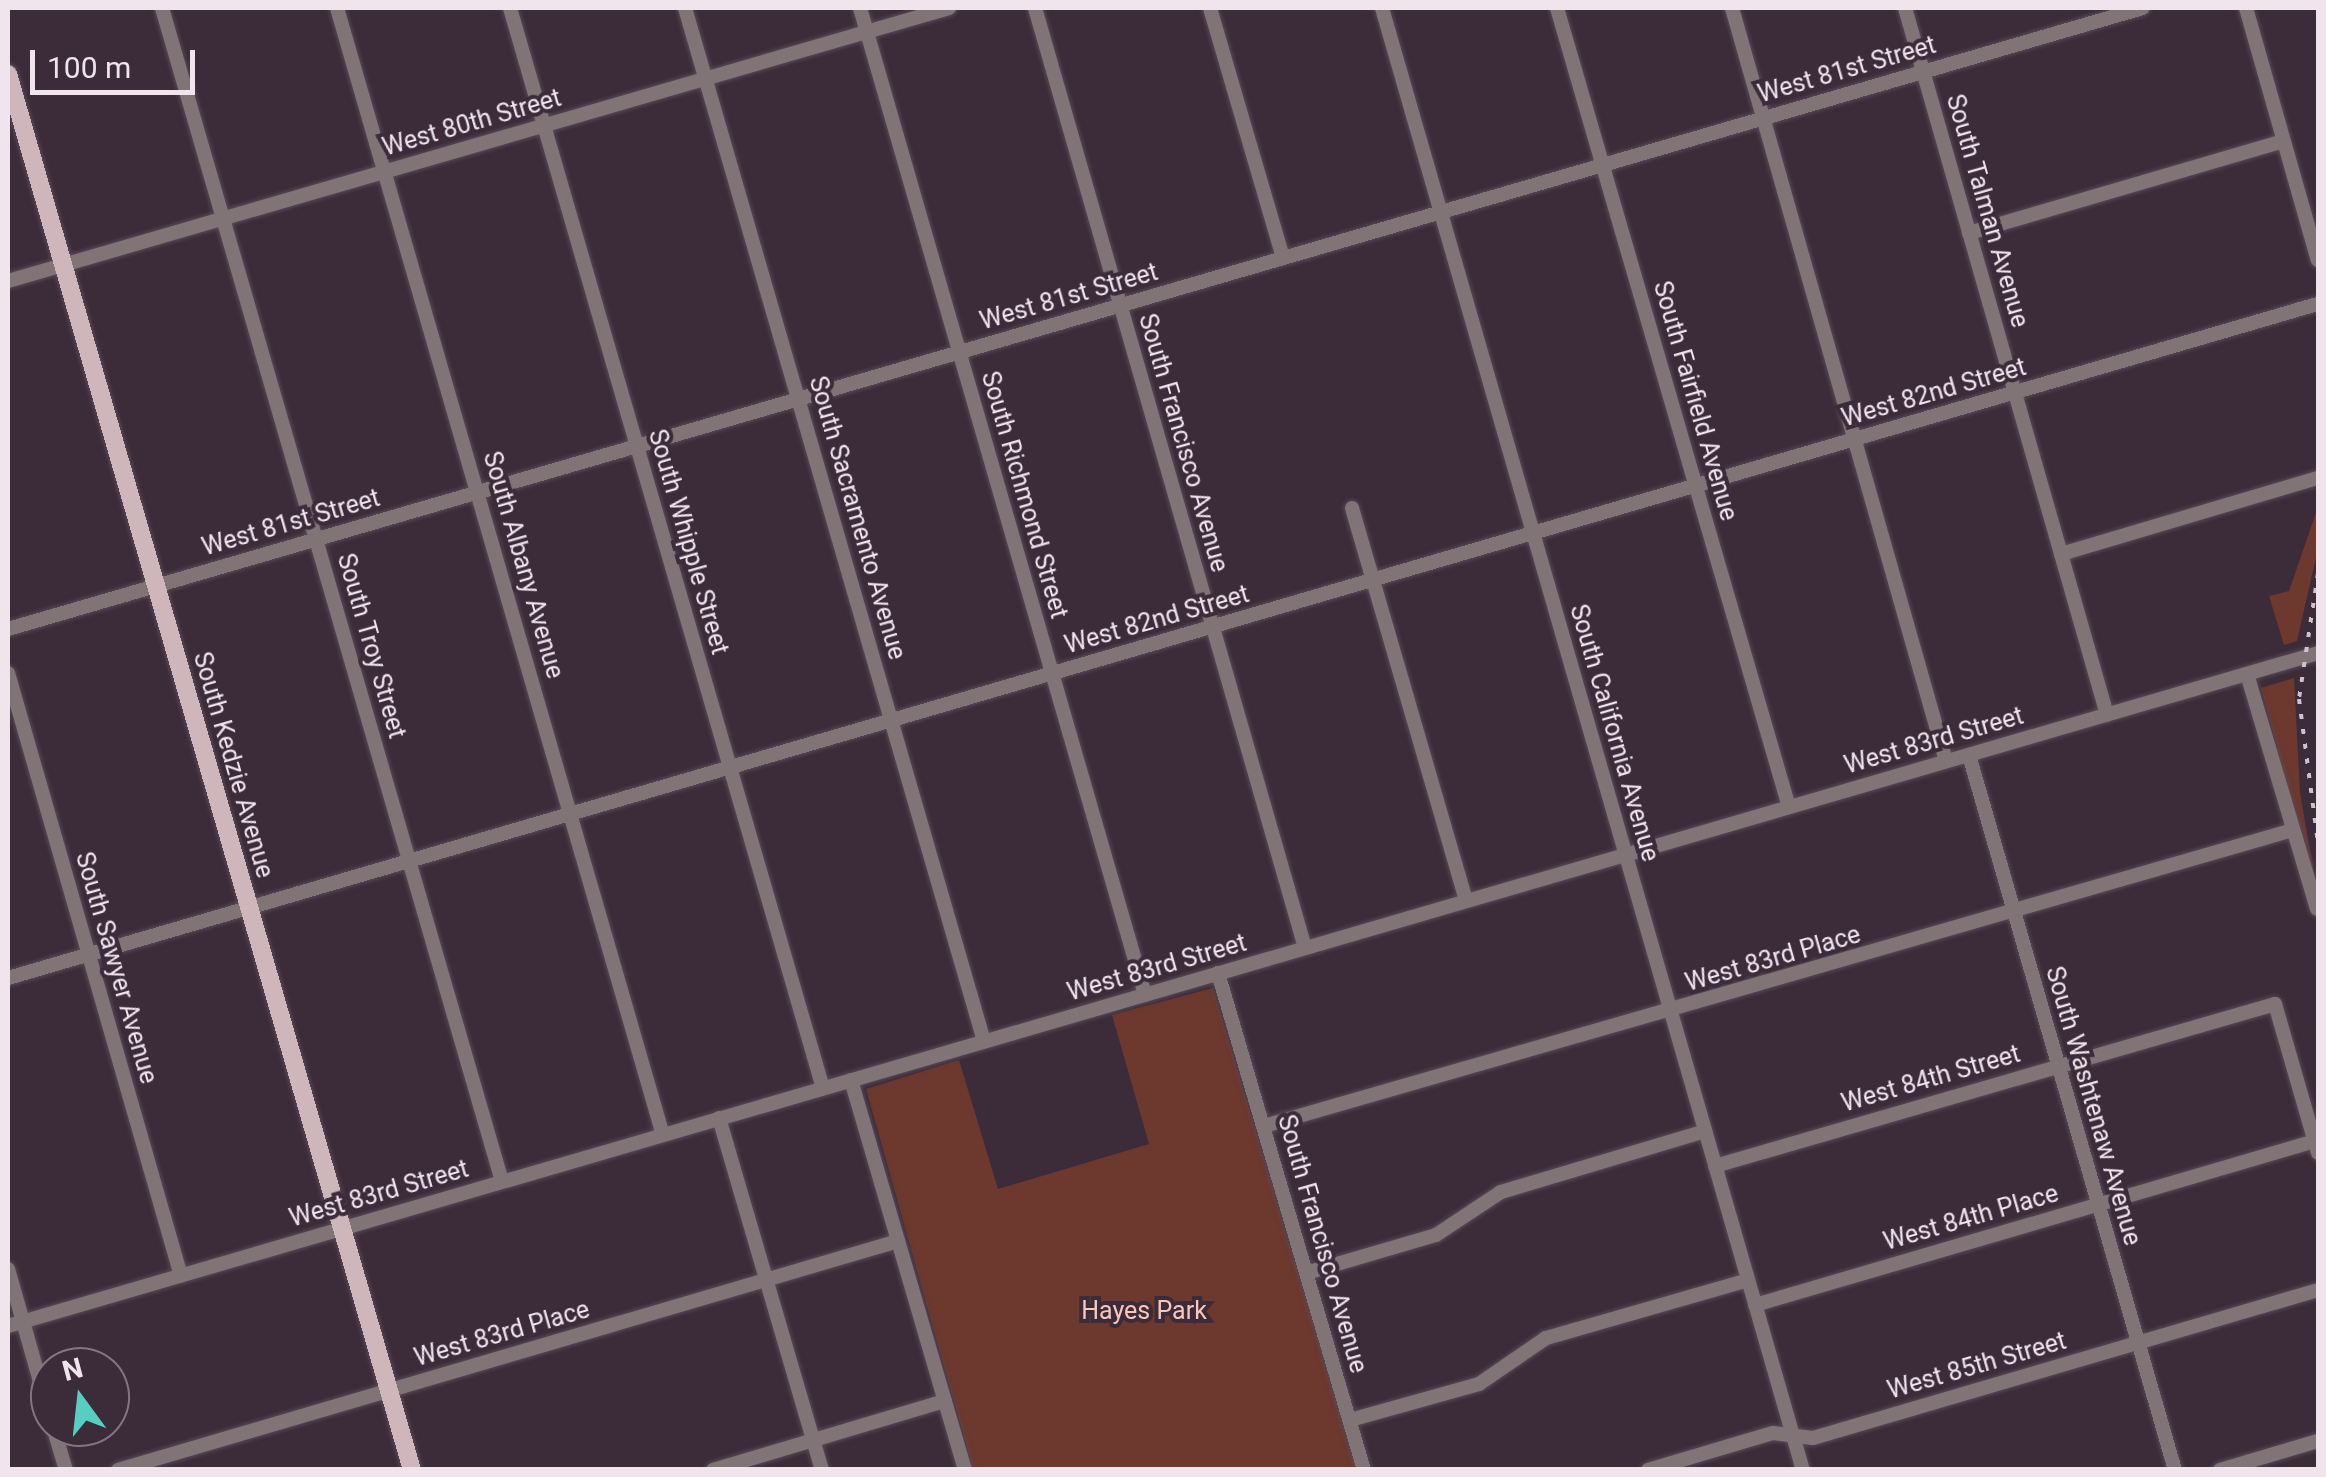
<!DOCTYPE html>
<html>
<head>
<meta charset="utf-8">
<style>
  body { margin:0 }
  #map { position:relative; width:2326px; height:1477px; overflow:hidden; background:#3c2b39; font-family:Roboto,sans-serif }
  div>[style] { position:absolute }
  .green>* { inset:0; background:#6d382d }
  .roads { filter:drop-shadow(0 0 2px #594956) drop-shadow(0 0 2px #594956) }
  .minor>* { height:14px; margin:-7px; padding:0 7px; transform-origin:7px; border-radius:7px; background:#807477 }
  .major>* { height:18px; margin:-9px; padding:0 9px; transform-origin:9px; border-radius:9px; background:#ceb6bb }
  .rail>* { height:4px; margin-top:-2px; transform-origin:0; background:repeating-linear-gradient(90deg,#cec2cb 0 5px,transparent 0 15px) }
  span { translate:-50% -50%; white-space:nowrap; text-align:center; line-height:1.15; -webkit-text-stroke:8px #3c2b39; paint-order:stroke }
  .street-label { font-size:25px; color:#f0e5ed }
  .park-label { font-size:25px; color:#f9c6ba }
  .frame { position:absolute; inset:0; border:10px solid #f0e5ed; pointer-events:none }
  .north { position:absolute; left:30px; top:1347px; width:100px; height:100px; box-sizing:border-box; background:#3c2b39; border:2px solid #847581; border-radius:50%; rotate:345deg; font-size:28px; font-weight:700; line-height:40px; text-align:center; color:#f0e5ed }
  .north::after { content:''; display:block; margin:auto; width:35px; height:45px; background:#57cec2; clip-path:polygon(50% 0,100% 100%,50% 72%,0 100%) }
  .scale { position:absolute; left:30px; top:50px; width:165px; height:45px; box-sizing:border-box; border:5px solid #f0e5ed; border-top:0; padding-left:12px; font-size:30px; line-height:35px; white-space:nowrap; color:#f0e5ed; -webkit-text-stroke:8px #3c2b39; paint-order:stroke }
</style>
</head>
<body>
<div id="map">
  <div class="green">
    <div style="clip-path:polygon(2318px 507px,2318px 549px,2297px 641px,2284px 645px,2269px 596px,2289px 591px)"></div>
    <div style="clip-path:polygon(2294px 678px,2300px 792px,2318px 898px,2261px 688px)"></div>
    <div style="clip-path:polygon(1213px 988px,1357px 1469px,973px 1469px,866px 1089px,959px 1060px,998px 1189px,1149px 1144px,1112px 1015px)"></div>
  </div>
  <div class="roads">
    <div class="minor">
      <div style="left:162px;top:8px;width:1221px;rotate:73.84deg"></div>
      <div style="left:337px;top:8px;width:1173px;rotate:73.87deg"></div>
      <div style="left:510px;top:8px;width:1124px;rotate:73.84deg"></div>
      <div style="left:685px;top:8px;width:1075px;rotate:73.86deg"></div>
      <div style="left:860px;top:8px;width:1027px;rotate:73.89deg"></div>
      <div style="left:1035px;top:8px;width:978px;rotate:73.97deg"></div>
      <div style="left:1210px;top:8px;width:260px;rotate:73.7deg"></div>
      <div style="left:1382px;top:8px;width:1521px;rotate:73.94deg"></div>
      <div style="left:1557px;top:8px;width:832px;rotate:73.81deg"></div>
      <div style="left:1732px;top:8px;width:783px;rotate:74.14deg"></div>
      <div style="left:1905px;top:8px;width:735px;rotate:74.05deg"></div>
      <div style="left:2246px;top:8px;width:262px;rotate:74.1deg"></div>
      <div style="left:1969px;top:233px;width:328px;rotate:-16.3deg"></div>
      <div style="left:8px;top:281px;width:980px;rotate:-16.18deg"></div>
      <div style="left:1352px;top:508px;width:409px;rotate:73.8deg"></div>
      <div style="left:2061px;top:554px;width:268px;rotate:-16.5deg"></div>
      <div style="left:8px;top:629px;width:2223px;rotate:-16.22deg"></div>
      <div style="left:8px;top:673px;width:627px;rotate:73.99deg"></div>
      <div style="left:2247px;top:674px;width:245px;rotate:73.4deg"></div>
      <div style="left:1969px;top:755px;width:744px;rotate:73.93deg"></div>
      <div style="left:1218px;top:973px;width:518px;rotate:73.63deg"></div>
      <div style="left:8px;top:978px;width:2406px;rotate:-16.27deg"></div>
      <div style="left:851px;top:1080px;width:406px;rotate:73.7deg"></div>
      <div style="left:719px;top:1118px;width:367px;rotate:73.7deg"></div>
      <div style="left:1264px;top:1126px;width:1071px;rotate:-16.05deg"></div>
      <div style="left:1715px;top:1166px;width:583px;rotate:-16.13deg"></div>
      <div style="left:2275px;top:1004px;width:155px;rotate:73.9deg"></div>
      <div style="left:8px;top:1269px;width:153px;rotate:74.1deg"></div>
      <div style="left:1306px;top:1273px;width:135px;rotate:-16.3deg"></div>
      <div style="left:1436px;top:1235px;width:78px;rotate:-33.5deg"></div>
      <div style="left:1501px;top:1192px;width:213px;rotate:-16.6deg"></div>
      <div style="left:1755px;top:1305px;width:584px;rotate:-16.32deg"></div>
      <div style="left:8px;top:1326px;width:2406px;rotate:-16.24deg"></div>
      <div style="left:1350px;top:1420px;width:134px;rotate:-15.6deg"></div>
      <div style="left:1479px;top:1384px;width:81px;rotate:-34.5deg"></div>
      <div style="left:1546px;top:1338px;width:210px;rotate:-16deg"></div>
      <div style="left:53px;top:1427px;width:45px;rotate:73.2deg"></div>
      <div style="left:118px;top:1470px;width:813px;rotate:-16.36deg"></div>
      <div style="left:713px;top:1470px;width:242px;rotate:-16.6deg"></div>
      <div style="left:1648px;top:1470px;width:130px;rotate:-16.5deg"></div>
      <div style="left:1773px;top:1433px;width:40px;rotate:7.1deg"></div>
      <div style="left:1813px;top:1438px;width:526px;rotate:-16.33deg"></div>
      <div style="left:2220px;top:1470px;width:102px;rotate:-16.5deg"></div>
    </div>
    <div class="major">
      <div style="left:8px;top:74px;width:1453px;rotate:73.86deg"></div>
    </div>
  </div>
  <div class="rail">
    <div style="left:2318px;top:573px;width:127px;rotate:98.6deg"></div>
    <div style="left:2299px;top:699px;width:146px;rotate:82.5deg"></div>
  </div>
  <div class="street-label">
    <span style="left:1847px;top:70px;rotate:-16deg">West 81st Street</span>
    <span style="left:472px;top:123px;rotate:-16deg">West 80th Street</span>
    <span style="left:1987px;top:211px;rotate:74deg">South Talman Avenue</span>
    <span style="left:1069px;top:297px;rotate:-16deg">West 81st Street</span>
    <span style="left:1934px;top:393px;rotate:-16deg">West 82nd Street</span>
    <span style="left:1695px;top:401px;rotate:74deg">South Fairfield Avenue</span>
    <span style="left:1183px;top:443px;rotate:74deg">South Francisco Avenue</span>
    <span style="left:1024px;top:495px;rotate:74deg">South Richmond Street</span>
    <span style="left:857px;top:518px;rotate:74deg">South Sacramento Avenue</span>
    <span style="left:291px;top:523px;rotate:-16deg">West 81st Street</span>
    <span style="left:688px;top:542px;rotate:74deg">South Whipple Street</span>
    <span style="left:523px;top:565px;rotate:74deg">South Albany Avenue</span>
    <span style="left:1157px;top:620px;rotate:-16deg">West 82nd Street</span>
    <span style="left:371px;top:646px;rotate:74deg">South Troy Street</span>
    <span style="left:1614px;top:733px;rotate:74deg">South California Avenue</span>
    <span style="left:1934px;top:741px;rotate:-16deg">West 83rd Street</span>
    <span style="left:233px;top:765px;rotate:74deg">South Kedzie Avenue</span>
    <span style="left:1773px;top:959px;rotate:-16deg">West 83rd Place</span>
    <span style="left:116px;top:968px;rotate:74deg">South Sawyer Avenue</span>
    <span style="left:1157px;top:968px;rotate:-16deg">West 83rd Street</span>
    <span style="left:1931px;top:1079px;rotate:-16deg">West 84th Street</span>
    <span style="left:2093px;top:1106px;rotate:74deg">South Washtenaw Avenue</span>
    <span style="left:379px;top:1194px;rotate:-16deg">West 83rd Street</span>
    <span style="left:1971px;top:1218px;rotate:-16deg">West 84th Place</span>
    <span style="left:1322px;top:1244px;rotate:74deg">South Francisco Avenue</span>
    <span style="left:502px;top:1334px;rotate:-16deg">West 83rd Place</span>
    <span style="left:1977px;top:1366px;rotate:-16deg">West 85th Street</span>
  </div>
  <div class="park-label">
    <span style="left:1144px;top:1311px">Hayes Park</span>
  </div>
  <div class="frame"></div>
  <div class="north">N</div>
  <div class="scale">100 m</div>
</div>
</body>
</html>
